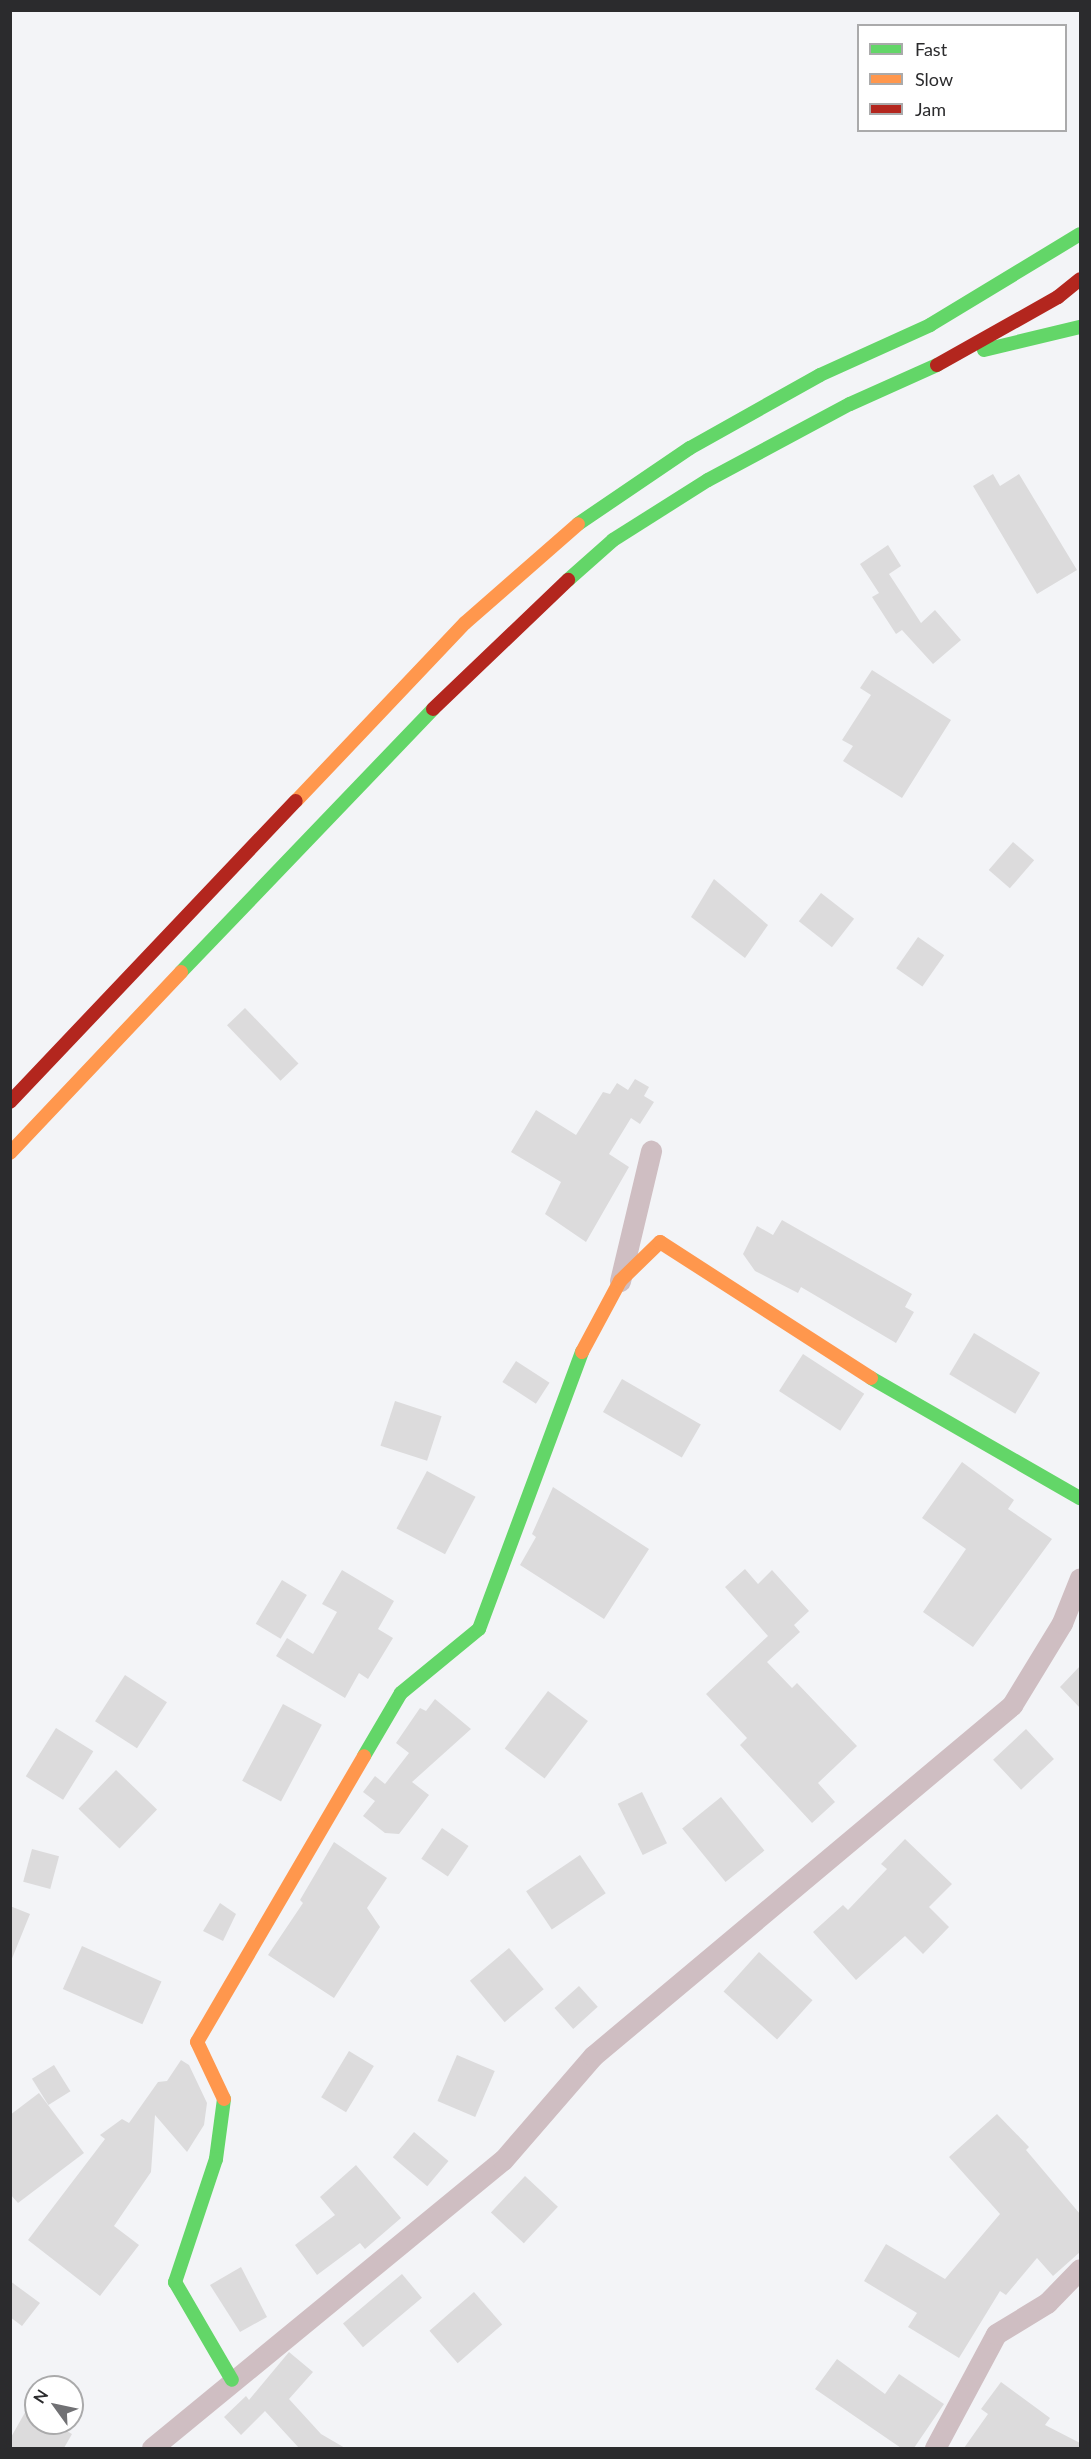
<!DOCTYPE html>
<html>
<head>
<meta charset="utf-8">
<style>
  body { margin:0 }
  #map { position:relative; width:1091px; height:2459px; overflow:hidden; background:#f3f4f7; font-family:Lato,sans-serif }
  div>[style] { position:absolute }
  .building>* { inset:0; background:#dcdbdc; transform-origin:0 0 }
  .street>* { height:21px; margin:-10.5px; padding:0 10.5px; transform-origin:10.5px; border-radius:10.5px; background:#cfbec2 }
  .fast>* { height:14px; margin:-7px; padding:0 7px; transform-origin:7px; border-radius:7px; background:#63d668 }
  .slow>* { height:14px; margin:-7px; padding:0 7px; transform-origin:7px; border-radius:7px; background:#ff974d }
  .jam>* { height:14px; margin:-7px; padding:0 7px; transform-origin:7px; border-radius:7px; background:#b3261e }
  span { translate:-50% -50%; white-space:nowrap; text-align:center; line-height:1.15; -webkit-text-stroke:5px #fff; paint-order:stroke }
  .frame { position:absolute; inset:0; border:12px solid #2b2b2d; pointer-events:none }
  .legend { position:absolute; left:857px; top:24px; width:210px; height:108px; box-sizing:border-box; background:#fff; border:2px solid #aaaaab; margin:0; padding:8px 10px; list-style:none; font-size:18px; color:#2b2b2d }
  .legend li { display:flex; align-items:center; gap:12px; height:30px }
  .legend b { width:30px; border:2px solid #aaaaab }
  .north { position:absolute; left:24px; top:2375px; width:60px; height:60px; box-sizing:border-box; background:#fff; border:2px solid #aaaaab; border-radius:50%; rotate:303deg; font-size:16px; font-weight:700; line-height:24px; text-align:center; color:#2b2b2d }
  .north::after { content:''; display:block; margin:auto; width:21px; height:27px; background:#717174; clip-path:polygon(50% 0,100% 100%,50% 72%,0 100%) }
</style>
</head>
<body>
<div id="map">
  <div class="building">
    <div style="clip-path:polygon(993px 474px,1000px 486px,1019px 474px,1077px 570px,1037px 594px,973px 486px)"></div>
    <div style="clip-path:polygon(888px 545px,901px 566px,889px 574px,921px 623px,935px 610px,961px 640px,933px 664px,902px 630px,896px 634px,872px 597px,879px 593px,860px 564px)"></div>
    <div style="clip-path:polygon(872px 670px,951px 720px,902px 798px,843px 761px,853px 746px,842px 740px,871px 695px,860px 688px)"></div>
    <div style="left:1013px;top:842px;width:28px;height:37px;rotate:41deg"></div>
    <div style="clip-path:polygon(714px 879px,768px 925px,745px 958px,691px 917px)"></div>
    <div style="left:821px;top:893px;width:42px;height:36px;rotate:38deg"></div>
    <div style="left:918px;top:937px;width:32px;height:38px;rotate:35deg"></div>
    <div style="left:245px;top:1008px;width:77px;height:25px;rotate:46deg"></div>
    <div style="clip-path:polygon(635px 1079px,649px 1087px,644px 1096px,654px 1102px,640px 1124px,631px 1118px,609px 1154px,629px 1167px,586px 1242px,545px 1214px,561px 1182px,511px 1152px,536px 1110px,576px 1135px,603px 1092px,610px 1094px,617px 1083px,628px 1090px)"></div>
    <div style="clip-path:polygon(782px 1220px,912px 1294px,905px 1307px,914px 1312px,896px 1343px,801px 1287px,798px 1293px,755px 1271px,743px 1254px,757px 1226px,773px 1235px)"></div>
    <div style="left:974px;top:1333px;width:77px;height:48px;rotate:31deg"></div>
    <div style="left:803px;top:1354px;width:73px;height:44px;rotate:33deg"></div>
    <div style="left:516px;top:1361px;width:40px;height:25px;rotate:33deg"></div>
    <div style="left:622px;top:1379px;width:91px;height:38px;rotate:30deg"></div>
    <div style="left:395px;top:1401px;width:49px;height:47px;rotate:18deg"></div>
    <div style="clip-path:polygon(962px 1462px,1014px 1500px,1008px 1509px,1052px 1539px,973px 1647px,923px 1612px,966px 1549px,922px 1518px)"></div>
    <div style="left:427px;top:1471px;width:55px;height:65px;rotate:28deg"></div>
    <div style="clip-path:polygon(553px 1487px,649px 1549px,604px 1619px,520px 1565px,536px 1537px,532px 1534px)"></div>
    <div style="clip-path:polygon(745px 1569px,758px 1584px,772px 1570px,809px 1611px,794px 1625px,800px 1632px,767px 1662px,792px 1688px,797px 1683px,857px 1746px,818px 1783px,835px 1802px,812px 1823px,740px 1745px,747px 1738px,706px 1694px,768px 1636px,725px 1587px)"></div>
    <div style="clip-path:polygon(342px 1570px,394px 1601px,378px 1629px,393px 1638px,368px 1679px,359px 1673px,345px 1698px,276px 1656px,287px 1638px,313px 1654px,337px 1612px,322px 1604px)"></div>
    <div style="left:282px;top:1580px;width:29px;height:51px;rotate:31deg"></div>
    <div style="clip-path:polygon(1080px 1666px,1080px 1708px,1060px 1687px)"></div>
    <div style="left:125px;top:1675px;width:50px;height:55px;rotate:33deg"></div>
    <div style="left:548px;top:1691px;width:50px;height:72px;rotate:37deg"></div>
    <div style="clip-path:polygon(435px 1699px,471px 1729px,412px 1782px,429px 1795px,399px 1834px,385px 1833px,363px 1816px,375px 1801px,363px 1792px,375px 1776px,385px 1784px,409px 1753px,396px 1743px,420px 1708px,426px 1711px)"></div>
    <div style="left:283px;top:1704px;width:44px;height:87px;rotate:28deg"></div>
    <div style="left:56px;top:1728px;width:44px;height:57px;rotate:32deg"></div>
    <div style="left:1026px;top:1729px;width:41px;height:45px;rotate:47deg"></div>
    <div style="left:116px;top:1770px;width:57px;height:54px;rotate:44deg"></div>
    <div style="left:642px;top:1792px;width:57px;height:27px;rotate:64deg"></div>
    <div style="left:721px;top:1797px;width:69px;height:50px;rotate:51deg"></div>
    <div style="left:442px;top:1828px;width:32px;height:37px;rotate:34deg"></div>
    <div style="clip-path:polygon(905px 1839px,952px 1884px,929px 1907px,949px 1927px,923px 1954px,905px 1936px,856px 1980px,813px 1932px,843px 1905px,848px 1910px,887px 1869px,881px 1864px)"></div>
    <div style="clip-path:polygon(334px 1842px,387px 1878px,367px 1908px,380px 1927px,334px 1998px,268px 1955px,303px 1903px,300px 1900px)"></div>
    <div style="left:32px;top:1849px;width:28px;height:34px;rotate:15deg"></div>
    <div style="left:580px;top:1855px;width:46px;height:65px;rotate:56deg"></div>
    <div style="clip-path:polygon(220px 1903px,236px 1914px,223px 1941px,203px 1931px)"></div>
    <div style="clip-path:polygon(10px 1906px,30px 1914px,11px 1961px,10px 1961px)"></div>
    <div style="left:82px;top:1946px;width:87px;height:47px;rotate:24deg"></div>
    <div style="left:509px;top:1948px;width:54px;height:51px;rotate:50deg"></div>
    <div style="left:759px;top:1952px;width:72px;height:53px;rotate:42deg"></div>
    <div style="left:579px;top:1986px;width:28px;height:33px;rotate:48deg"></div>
    <div style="left:349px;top:2051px;width:29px;height:54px;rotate:31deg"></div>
    <div style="left:457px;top:2055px;width:41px;height:50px;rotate:23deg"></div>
    <div style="clip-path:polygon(181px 2060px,189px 2065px,207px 2103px,204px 2125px,187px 2152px,155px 2115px,151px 2172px,114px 2226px,139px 2245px,100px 2296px,28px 2240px,105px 2139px,100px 2135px,122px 2119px,129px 2123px,158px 2082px,167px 2081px)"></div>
    <div style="left:54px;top:2065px;width:31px;height:26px;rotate:58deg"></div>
    <div style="clip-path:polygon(39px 2093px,84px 2153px,18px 2203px,10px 2194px,10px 2115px)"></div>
    <div style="clip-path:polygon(997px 2114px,1029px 2147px,1026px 2150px,1080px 2214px,1080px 2252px,1053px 2276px,1037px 2258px,1006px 2295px,1000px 2291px,959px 2358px,908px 2327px,917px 2313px,864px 2281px,886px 2244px,945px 2279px,1000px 2214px,949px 2157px)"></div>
    <div style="left:414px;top:2132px;width:45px;height:33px;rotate:40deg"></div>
    <div style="clip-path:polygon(356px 2165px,401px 2218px,365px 2249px,360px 2243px,317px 2275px,295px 2245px,335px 2215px,320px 2197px)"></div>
    <div style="left:525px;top:2176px;width:45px;height:50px;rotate:43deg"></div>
    <div style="clip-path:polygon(241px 2267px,267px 2317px,240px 2332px,210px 2285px)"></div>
    <div style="left:402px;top:2274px;width:31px;height:77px;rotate:50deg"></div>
    <div style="clip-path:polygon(10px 2281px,40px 2303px,22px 2326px,10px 2317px)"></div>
    <div style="left:474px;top:2292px;width:43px;height:59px;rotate:49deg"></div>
    <div style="clip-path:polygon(289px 2352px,313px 2372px,289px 2399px,321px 2434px,345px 2448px,299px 2448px,265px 2411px,241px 2435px,224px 2417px,246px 2396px,249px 2400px)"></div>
    <div style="clip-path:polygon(837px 2359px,885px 2394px,899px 2374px,944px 2404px,914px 2448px,901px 2448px,815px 2389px)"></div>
    <div style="clip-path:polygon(1001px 2382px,1050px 2418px,1045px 2425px,1080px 2443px,1080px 2448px,964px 2448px,988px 2414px,981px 2409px)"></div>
    <div style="clip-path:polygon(36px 2393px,36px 2423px,53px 2423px,72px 2434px,64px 2448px,10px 2448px,10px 2439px)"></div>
  </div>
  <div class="street">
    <div style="left:620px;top:1281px;width:134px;rotate:-76.6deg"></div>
    <div style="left:152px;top:2448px;width:454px;rotate:-39.4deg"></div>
    <div style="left:503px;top:2160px;width:138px;rotate:-49.1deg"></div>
    <div style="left:593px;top:2056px;width:547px;rotate:-39.95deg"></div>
    <div style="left:1012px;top:1705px;width:96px;rotate:-58.6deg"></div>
    <div style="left:1062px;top:1623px;width:48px;rotate:-68.2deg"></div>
    <div style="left:935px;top:2448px;width:129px;rotate:-61.8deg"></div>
    <div style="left:996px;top:2334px;width:60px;rotate:-31.3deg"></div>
    <div style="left:1047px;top:2303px;width:47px;rotate:-45.9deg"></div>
  </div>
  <div class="fast">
    <div style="left:984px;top:350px;width:99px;rotate:-13.5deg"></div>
    <div style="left:578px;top:524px;width:135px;rotate:-34.2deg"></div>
    <div style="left:690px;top:448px;width:149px;rotate:-29.3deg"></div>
    <div style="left:820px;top:375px;width:121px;rotate:-24.4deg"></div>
    <div style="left:930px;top:325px;width:175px;rotate:-31.2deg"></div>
    <div style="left:568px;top:580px;width:60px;rotate:-41.6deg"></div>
    <div style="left:613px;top:540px;width:112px;rotate:-32.3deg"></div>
    <div style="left:708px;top:480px;width:161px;rotate:-28.2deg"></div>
    <div style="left:850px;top:404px;width:95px;rotate:-24.1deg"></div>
    <div style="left:181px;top:972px;width:364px;rotate:-46.2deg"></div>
    <div style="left:871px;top:1378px;width:241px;rotate:29.9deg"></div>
    <div style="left:364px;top:1756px;width:73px;rotate:-59.6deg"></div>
    <div style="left:401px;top:1693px;width:101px;rotate:-39.4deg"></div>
    <div style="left:479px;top:1629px;width:296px;rotate:-69.6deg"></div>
    <div style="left:224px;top:2099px;width:61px;rotate:97.6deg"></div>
    <div style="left:216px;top:2159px;width:130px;rotate:108.4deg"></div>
    <div style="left:175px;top:2282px;width:113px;rotate:59.8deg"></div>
  </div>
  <div class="slow">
    <div style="left:296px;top:801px;width:245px;rotate:-46.5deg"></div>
    <div style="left:465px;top:623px;width:150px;rotate:-41.2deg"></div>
    <div style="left:10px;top:1153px;width:249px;rotate:-46.6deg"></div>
    <div style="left:582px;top:1352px;width:81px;rotate:-61.8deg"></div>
    <div style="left:620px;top:1281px;width:56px;rotate:-44.3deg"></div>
    <div style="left:660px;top:1242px;width:251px;rotate:32.8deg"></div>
    <div style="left:224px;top:2099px;width:63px;rotate:-115.3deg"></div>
    <div style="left:197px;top:2042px;width:331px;rotate:-59.7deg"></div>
  </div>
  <div class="jam">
    <div style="left:937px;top:365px;width:139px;rotate:-29.3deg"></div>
    <div style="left:1058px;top:297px;width:28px;rotate:-39deg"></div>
    <div style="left:433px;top:709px;width:187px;rotate:-43.7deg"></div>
    <div style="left:10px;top:1102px;width:415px;rotate:-46.5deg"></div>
  </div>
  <div class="frame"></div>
  <ul class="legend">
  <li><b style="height:8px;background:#63d668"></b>Fast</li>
  <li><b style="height:8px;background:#ff974d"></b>Slow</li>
  <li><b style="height:8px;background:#b3261e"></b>Jam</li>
  </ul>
  <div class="north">N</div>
</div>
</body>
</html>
